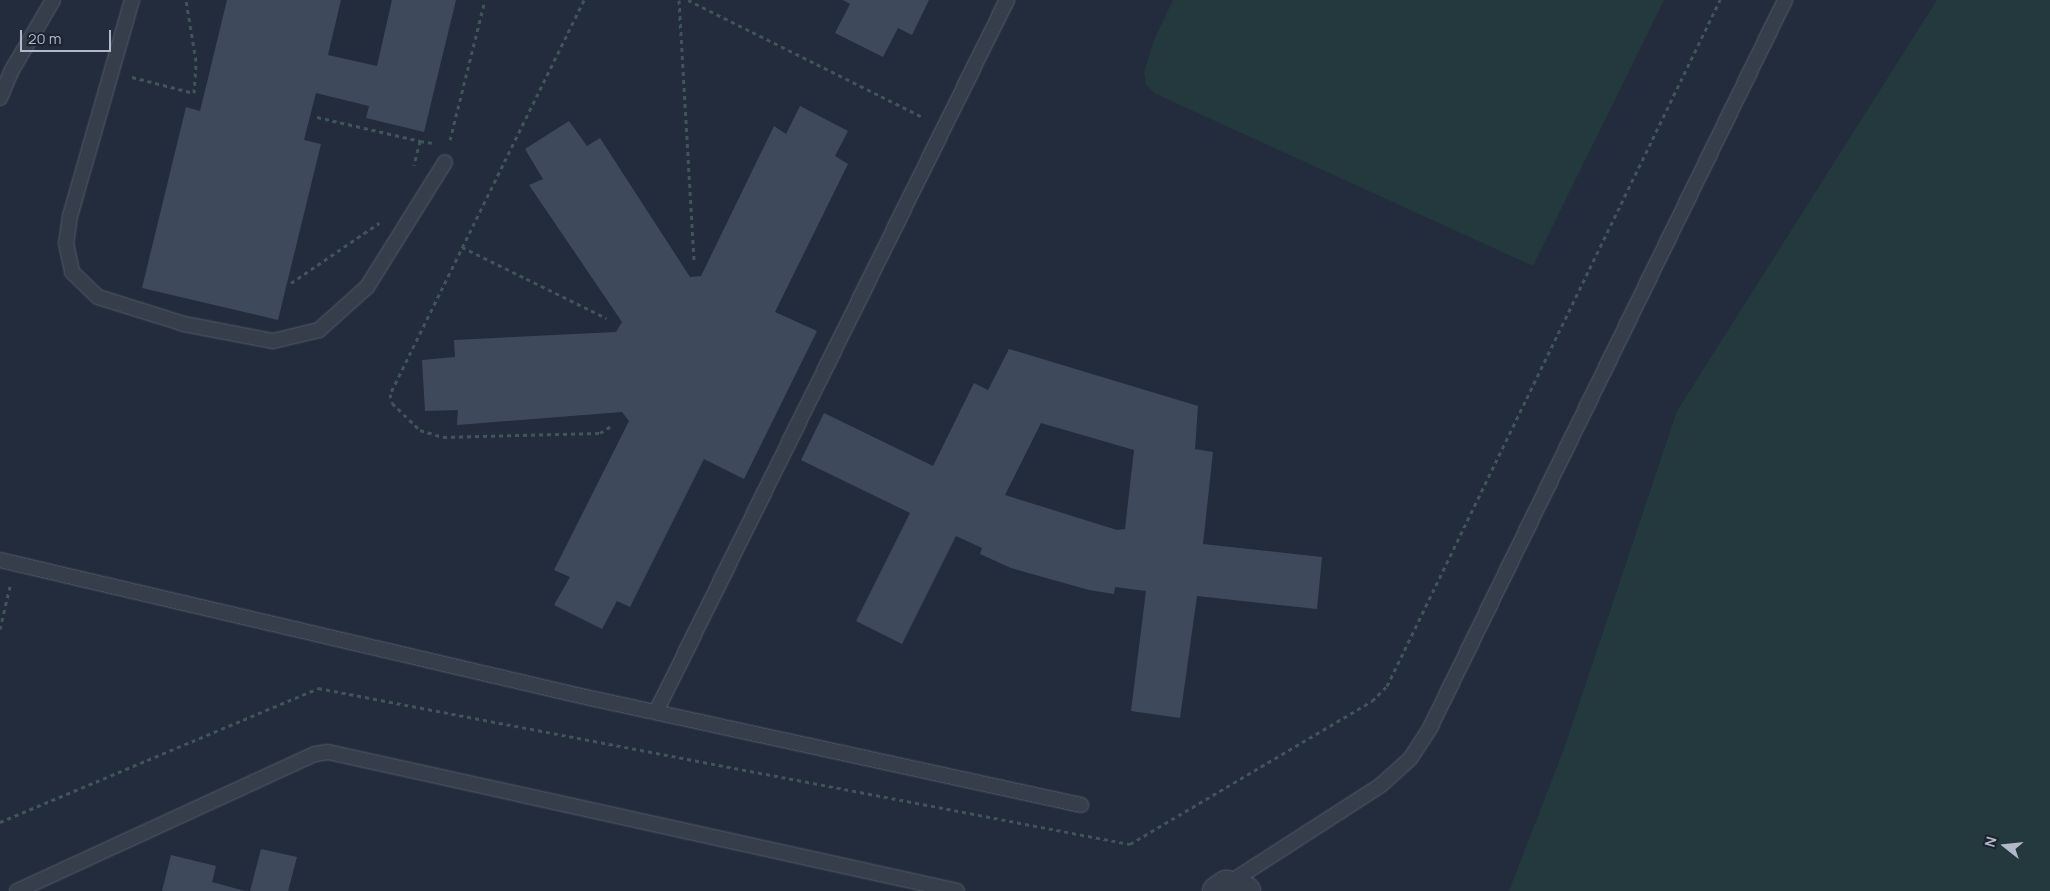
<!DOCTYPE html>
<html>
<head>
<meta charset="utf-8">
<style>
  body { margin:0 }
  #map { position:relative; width:2050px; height:891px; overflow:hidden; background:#222c3c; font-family:Manrope,sans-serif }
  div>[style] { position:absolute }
  .green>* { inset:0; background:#24393d }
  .building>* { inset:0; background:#3e4a5c }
  .path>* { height:3px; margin-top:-1.5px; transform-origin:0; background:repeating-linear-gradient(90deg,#3f5558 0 4px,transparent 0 8px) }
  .roads { filter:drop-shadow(0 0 1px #545c6a) drop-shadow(0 0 1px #545c6a) }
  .lane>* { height:14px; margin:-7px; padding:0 7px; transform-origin:7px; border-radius:7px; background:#363e4c }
  .street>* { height:28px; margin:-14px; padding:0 14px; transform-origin:14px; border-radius:14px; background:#363e4c }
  span { translate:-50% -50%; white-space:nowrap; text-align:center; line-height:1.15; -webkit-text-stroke:5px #1b2331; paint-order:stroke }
  .north { position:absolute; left:1980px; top:821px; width:50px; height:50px; -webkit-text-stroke:4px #1b2331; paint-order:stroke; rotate:286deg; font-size:14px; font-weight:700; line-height:20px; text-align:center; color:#b2b9c8 }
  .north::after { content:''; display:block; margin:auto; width:18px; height:22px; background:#b2b9c8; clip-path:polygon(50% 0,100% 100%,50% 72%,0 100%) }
  .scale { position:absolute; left:20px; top:30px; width:91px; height:22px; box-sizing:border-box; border:2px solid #b2b9c8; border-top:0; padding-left:6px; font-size:15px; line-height:18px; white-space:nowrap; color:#b2b9c8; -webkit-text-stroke:4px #1b2331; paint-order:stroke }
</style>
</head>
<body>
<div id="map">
  <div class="green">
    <div style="clip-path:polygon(1173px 0,1664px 0,1533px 266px,1156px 94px,1146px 85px,1144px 72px,1154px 40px)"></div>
    <div style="clip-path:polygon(1937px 0,2050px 0,2050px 891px,1509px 891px,1565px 746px,1677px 411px)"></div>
  </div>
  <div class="building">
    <div style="clip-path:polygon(227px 0,341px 0,328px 55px,377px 66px,392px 0,456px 0,424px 132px,366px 118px,369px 106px,316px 93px,304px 140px,321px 144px,278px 320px,142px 288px,186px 107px,200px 111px)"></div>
    <div style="clip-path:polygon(843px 0,929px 0,912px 35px,898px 28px,883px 57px,835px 33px,850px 4px)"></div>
    <div style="clip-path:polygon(800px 106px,848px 131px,835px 156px,848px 164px,775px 312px,817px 331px,744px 479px,704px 459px,630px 607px,617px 601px,602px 629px,554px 605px,570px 577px,554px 570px,629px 421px,622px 412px,457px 425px,458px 410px,425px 411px,422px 360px,455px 357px,454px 340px,616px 332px,622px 322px,529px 185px,543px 179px,525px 149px,569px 121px,587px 146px,600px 138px,690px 277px,701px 276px,774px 126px,786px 134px)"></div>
    <div style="clip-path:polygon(evenodd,1009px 349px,1198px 406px,1195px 449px,1213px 452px,1203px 544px,1322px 557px,1317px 609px,1197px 596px,1180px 718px,1131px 711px,1146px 591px,1115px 587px,1114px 594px,1089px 590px,1011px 568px,980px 554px,982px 548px,956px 536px,902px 644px,856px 621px,910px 513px,801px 460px,824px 413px,933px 466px,974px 383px,988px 390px,1009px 349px,1041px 423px,1134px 450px,1125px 529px,1117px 530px,1005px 495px,1041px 423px)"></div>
    <div style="clip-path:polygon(261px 849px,297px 857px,288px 891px,250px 891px)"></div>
    <div style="clip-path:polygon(171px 855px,216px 866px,212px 882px,245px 891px,162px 891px)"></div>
  </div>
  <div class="path">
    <div style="left:584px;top:0;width:439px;rotate:116.2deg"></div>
    <div style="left:390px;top:394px;width:9px;rotate:77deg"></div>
    <div style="left:392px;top:403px;width:39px;rotate:44deg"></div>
    <div style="left:420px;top:430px;width:24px;rotate:17deg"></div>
    <div style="left:443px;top:437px;width:157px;rotate:-1.5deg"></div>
    <div style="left:600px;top:433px;width:13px;rotate:-32deg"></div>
    <div style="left:679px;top:0;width:260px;rotate:86.7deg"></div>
    <div style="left:688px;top:0;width:263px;rotate:26.5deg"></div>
    <div style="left:132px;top:77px;width:64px;rotate:14.5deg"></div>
    <div style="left:194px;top:93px;width:32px;rotate:-86deg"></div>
    <div style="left:196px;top:61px;width:62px;rotate:-99.3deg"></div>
    <div style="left:317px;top:117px;width:106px;rotate:13.1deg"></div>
    <div style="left:420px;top:141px;width:25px;rotate:104deg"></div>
    <div style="left:450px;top:140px;width:144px;rotate:-76deg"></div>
    <div style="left:420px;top:141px;width:12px;rotate:9deg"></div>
    <div style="left:462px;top:247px;width:161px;rotate:26.2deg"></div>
    <div style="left:291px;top:283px;width:107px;rotate:-34.3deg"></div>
    <div style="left:0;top:629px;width:44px;rotate:-76.9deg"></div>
    <div style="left:0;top:822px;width:345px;rotate:-22.8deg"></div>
    <div style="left:318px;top:688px;width:827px;rotate:10.88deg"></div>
    <div style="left:1130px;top:844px;width:281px;rotate:-30.6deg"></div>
    <div style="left:1372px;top:701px;width:21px;rotate:-45deg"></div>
    <div style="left:1387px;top:686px;width:763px;rotate:-64.11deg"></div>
  </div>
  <div class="roads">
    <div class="lane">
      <div style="left:132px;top:0;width:225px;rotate:106deg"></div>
      <div style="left:70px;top:216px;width:27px;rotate:98deg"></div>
      <div style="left:66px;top:243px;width:30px;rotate:78deg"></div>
      <div style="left:72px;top:272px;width:36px;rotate:44deg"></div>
      <div style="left:98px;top:297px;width:90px;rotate:17.4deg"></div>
      <div style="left:184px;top:324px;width:91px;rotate:10.8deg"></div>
      <div style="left:273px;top:341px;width:47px;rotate:-13.4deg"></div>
      <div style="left:319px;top:330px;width:64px;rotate:-41.9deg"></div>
      <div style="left:367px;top:287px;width:147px;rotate:-58deg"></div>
      <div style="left:0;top:98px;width:30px;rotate:-67deg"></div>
      <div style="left:12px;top:70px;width:81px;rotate:-59.6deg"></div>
      <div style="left:0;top:560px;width:587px;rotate:13.18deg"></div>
      <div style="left:572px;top:694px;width:521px;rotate:12.3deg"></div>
      <div style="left:656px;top:712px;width:794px;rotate:-63.76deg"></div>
      <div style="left:1226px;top:885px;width:184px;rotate:-32.8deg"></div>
      <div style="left:1381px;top:785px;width:39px;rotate:-42deg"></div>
      <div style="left:1410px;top:759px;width:37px;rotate:-57deg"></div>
      <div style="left:1430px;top:728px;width:810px;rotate:-64deg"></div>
      <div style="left:17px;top:891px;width:328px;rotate:-24.7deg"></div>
      <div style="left:315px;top:754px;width:13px;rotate:-9deg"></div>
      <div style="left:328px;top:752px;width:644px;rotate:12.46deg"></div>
    </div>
    <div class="street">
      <div style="left:1217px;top:891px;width:11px;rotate:-34deg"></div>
      <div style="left:1226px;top:885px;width:21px;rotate:17deg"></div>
    </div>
  </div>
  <div class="north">N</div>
  <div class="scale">20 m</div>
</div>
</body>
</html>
